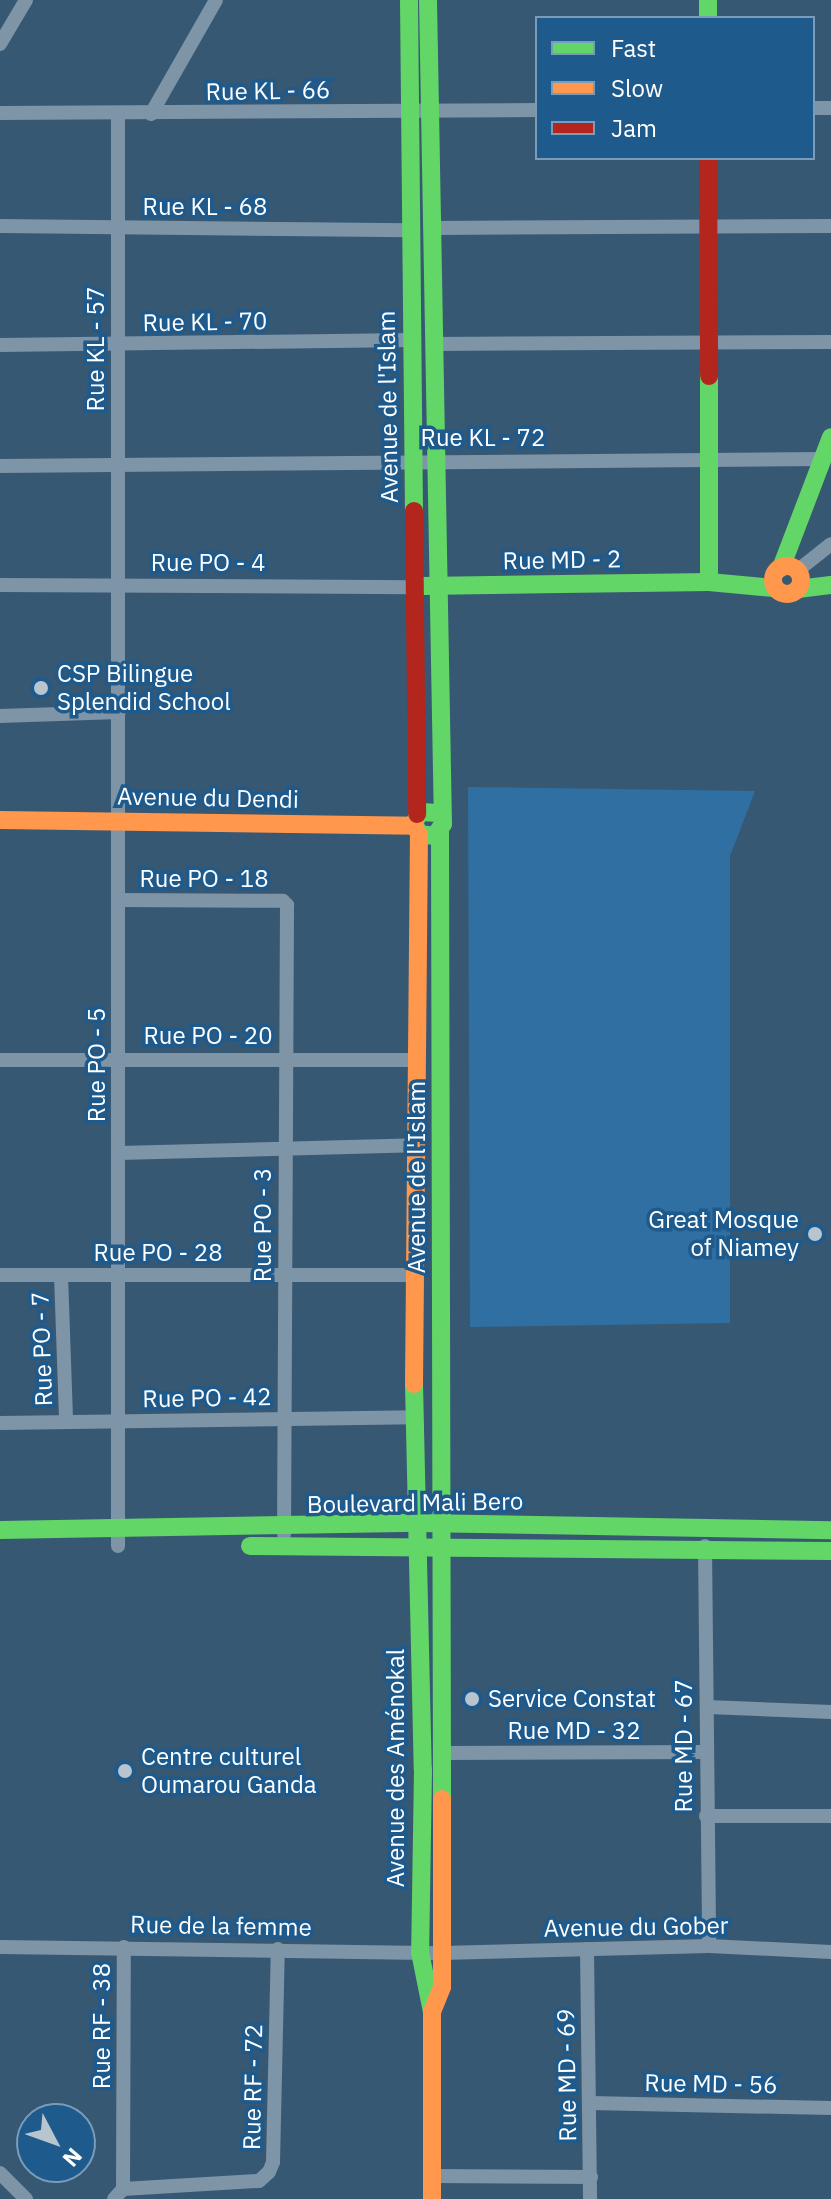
<!DOCTYPE html>
<html>
<head>
<meta charset="utf-8">
<style>
  body { margin:0 }
  #map { position:relative; width:831px; height:2199px; overflow:hidden; background:#375873; font-family:"IBM Plex Sans",sans-serif }
  div>[style] { position:absolute }
  .green>* { inset:0; background:#306fa1 }
  .street>* { height:14px; margin:-7px; padding:0 7px; transform-origin:7px; border-radius:7px; background:#7e94a7 }
  .fast>* { height:18px; margin:-9px; padding:0 9px; transform-origin:9px; border-radius:9px; background:#63d668 }
  .slow>* { height:18px; margin:-9px; padding:0 9px; transform-origin:9px; border-radius:9px; background:#ff974d }
  .slow>.ring { margin:-9px; padding:0; box-sizing:content-box; background:none; border:18px solid #ff974d; border-radius:50% }
  .jam>* { height:18px; margin:-9px; padding:0 9px; transform-origin:9px; border-radius:9px; background:#b3261e }
  .dots>* { width:22px; height:22px; translate:-50% -50%; box-sizing:border-box; border:4px solid #1e5a8c; border-radius:50% }
  span { translate:-50% -50%; white-space:nowrap; text-align:center; line-height:1.15; -webkit-text-stroke:7px #1e5a8c; paint-order:stroke }
  .street-label { font-size:24px; color:#fff }
  .poi-label { font-size:24px; color:#fff }
  .left { translate:0 -50%; text-align:left }
  .right { translate:-100% -50%; text-align:right }
  .legend { position:absolute; left:535px; top:16px; width:280px; height:144px; box-sizing:border-box; background:#1e5a8c; border:2px solid #789cba; margin:0; padding:10px 14px; list-style:none; font-size:24px; color:#fff }
  .legend li { display:flex; align-items:center; gap:16px; height:40px }
  .legend b { width:40px; border:2px solid #789cba }
  .north { position:absolute; left:16px; top:2103px; width:80px; height:80px; box-sizing:border-box; background:#1e5a8c; border:2px solid #789cba; border-radius:50%; rotate:131deg; font-size:22px; font-weight:700; line-height:32px; text-align:center; color:#fff }
  .north::after { content:''; display:block; margin:auto; width:28px; height:36px; background:#b9c5ce; clip-path:polygon(50% 0,100% 100%,50% 72%,0 100%) }
</style>
</head>
<body>
<div id="map">
  <div class="green">
    <div style="clip-path:polygon(468px 787px,755px 791px,730px 856px,730px 1323px,470px 1327px)"></div>
  </div>
  <div class="street">
    <div style="left:0;top:44px;width:51px;rotate:-59.4deg"></div>
    <div style="left:813px;top:108px;width:18px"></div>
    <div style="left:0;top:113px;width:537px;rotate:-0.32deg"></div>
    <div style="left:118px;top:114px;width:1432px;rotate:90deg"></div>
    <div style="left:151px;top:114px;width:131px;rotate:-60.3deg"></div>
    <div style="left:0;top:226px;width:411px;rotate:0.6deg"></div>
    <div style="left:432px;top:228px;width:399px;rotate:-0.3deg"></div>
    <div style="left:434px;top:344px;width:397px;rotate:-0.3deg"></div>
    <div style="left:0;top:345px;width:411px;rotate:-0.7deg"></div>
    <div style="left:0;top:466px;width:822px;rotate:-0.49deg"></div>
    <div style="left:797px;top:571px;width:43px;rotate:-38.5deg"></div>
    <div style="left:0;top:585px;width:415px;rotate:0.3deg"></div>
    <div style="left:0;top:716px;width:119px;rotate:-1.9deg"></div>
    <div style="left:119px;top:900px;width:164px;rotate:0.3deg"></div>
    <div style="left:283px;top:901px;width:6px;rotate:45deg"></div>
    <div style="left:287px;top:905px;width:629px;rotate:90.27deg"></div>
    <div style="left:0;top:1060px;width:417px"></div>
    <div style="left:119px;top:1153px;width:297px;rotate:-1.5deg"></div>
    <div style="left:0;top:1275px;width:412px"></div>
    <div style="left:61px;top:1275px;width:146px;rotate:88deg"></div>
    <div style="left:0;top:1423px;width:415px;rotate:-0.8deg"></div>
    <div style="left:705px;top:1546px;width:400px;rotate:89.4deg"></div>
    <div style="left:707px;top:1707px;width:124px;rotate:2.3deg"></div>
    <div style="left:442px;top:1753px;width:264px;rotate:-0.2deg"></div>
    <div style="left:706px;top:1816px;width:125px"></div>
    <div style="left:0;top:1947px;width:442px;rotate:0.8deg"></div>
    <div style="left:442px;top:1953px;width:267px;rotate:-1.5deg"></div>
    <div style="left:709px;top:1946px;width:122px;rotate:2.8deg"></div>
    <div style="left:587px;top:1949px;width:250px;rotate:89.3deg"></div>
    <div style="left:590px;top:2103px;width:241px;rotate:1.2deg"></div>
    <div style="left:0;top:2173px;width:37px;rotate:45deg"></div>
    <div style="left:431px;top:2176px;width:160px;rotate:0.4deg"></div>
    <div style="left:123px;top:2189px;width:136px;rotate:-3.4deg"></div>
    <div style="left:259px;top:2181px;width:13px;rotate:-42deg"></div>
    <div style="left:269px;top:2172px;width:11px;rotate:-68deg"></div>
    <div style="left:273px;top:2162px;width:213px;rotate:-88.7deg"></div>
    <div style="left:114px;top:2199px;width:13px;rotate:-48deg"></div>
    <div style="left:123px;top:2189px;width:242px;rotate:-89.8deg"></div>
  </div>
  <div class="fast">
    <div style="left:409px;top:0;width:511px;rotate:89.44deg"></div>
    <div style="left:428px;top:0;width:824px;rotate:88.96deg"></div>
    <div style="left:443px;top:824px;width:14px;rotate:124deg"></div>
    <div style="left:435px;top:836px;width:16px;rotate:-173deg"></div>
    <div style="left:419px;top:834px;width:12px;rotate:-114deg"></div>
    <div style="left:414px;top:823px;width:13px;rotate:-61deg"></div>
    <div style="left:420px;top:812px;width:19px;rotate:3deg"></div>
    <div style="left:708px;top:0;width:18px;rotate:90deg"></div>
    <div style="left:709px;top:376px;width:206px;rotate:90deg"></div>
    <div style="left:781px;top:568px;width:140px;rotate:-69.1deg"></div>
    <div style="left:423px;top:586px;width:286px;rotate:-0.8deg"></div>
    <div style="left:709px;top:582px;width:65px;rotate:5.3deg"></div>
    <div style="left:798px;top:589px;width:33px;rotate:-7deg"></div>
    <div style="left:440px;top:832px;width:967px;rotate:89.88deg"></div>
    <div style="left:414px;top:1384px;width:386px;rotate:88.7deg"></div>
    <div style="left:423px;top:1770px;width:182px;rotate:90.9deg"></div>
    <div style="left:420px;top:1952px;width:61px;rotate:78.7deg"></div>
    <div style="left:0;top:1530px;width:417px;rotate:-1deg"></div>
    <div style="left:417px;top:1523px;width:414px;rotate:1deg"></div>
    <div style="left:250px;top:1546px;width:581px;rotate:0.49deg"></div>
  </div>
  <div class="slow">
    <div class="ring" style="left:773px;top:566px;width:10px;height:10px"></div>
    <div style="left:0;top:820px;width:415px;rotate:0.8deg"></div>
    <div style="left:414px;top:1384px;width:550px;rotate:-89.48deg"></div>
    <div style="left:432px;top:2199px;width:187px;rotate:-90deg"></div>
    <div style="left:432px;top:2012px;width:27px;rotate:-68deg"></div>
    <div style="left:442px;top:1987px;width:188px;rotate:-90deg"></div>
  </div>
  <div class="jam">
    <div style="left:708px;top:158px;width:218px;rotate:89.7deg"></div>
    <div style="left:414px;top:511px;width:303px;rotate:89.4deg"></div>
  </div>
  <div class="dots">
    <div style="left:41px;top:688px;background:#b9c5ce"></div>
    <div style="left:815px;top:1234px;background:#b9c5ce"></div>
    <div style="left:472px;top:1699px;background:#b9c5ce"></div>
    <div style="left:125px;top:1771px;background:#b9c5ce"></div>
  </div>
  <div class="street-label">
    <span style="left:268px;top:91px;rotate:-1deg">Rue KL - 66</span>
    <span style="left:205px;top:207px">Rue KL - 68</span>
    <span style="left:205px;top:322px;rotate:-1deg">Rue KL - 70</span>
    <span style="left:96px;top:349px;rotate:-90deg">Rue KL - 57</span>
    <span style="left:388px;top:407px;rotate:-91deg">Avenue de l'Islam</span>
    <span style="left:483px;top:438px">Rue KL - 72</span>
    <span style="left:562px;top:560px;rotate:-1deg">Rue MD - 2</span>
    <span style="left:208px;top:563px">Rue PO - 4</span>
    <span style="left:208px;top:798px;rotate:1deg">Avenue du Dendi</span>
    <span style="left:204px;top:879px">Rue PO - 18</span>
    <span style="left:208px;top:1036px">Rue PO - 20</span>
    <span style="left:97px;top:1065px;rotate:-90deg">Rue PO - 5</span>
    <span style="left:417px;top:1177px;rotate:-90deg">Avenue de l'Islam</span>
    <span style="left:263px;top:1225px;rotate:-90deg">Rue PO - 3</span>
    <span style="left:158px;top:1253px">Rue PO - 28</span>
    <span style="left:42px;top:1349px;rotate:-92deg">Rue PO - 7</span>
    <span style="left:207px;top:1398px;rotate:-1deg">Rue PO - 42</span>
    <span style="left:415px;top:1503px;rotate:-1deg">Boulevard Mali Bero</span>
    <span style="left:574px;top:1731px">Rue MD - 32</span>
    <span style="left:684px;top:1746px;rotate:-90deg">Rue MD - 67</span>
    <span style="left:396px;top:1768px;rotate:-90deg">Avenue des Aménokal</span>
    <span style="left:221px;top:1926px;rotate:1deg">Rue de la femme</span>
    <span style="left:636px;top:1927px;rotate:-1deg">Avenue du Gober</span>
    <span style="left:102px;top:2026px;rotate:-90deg">Rue RF - 38</span>
    <span style="left:567px;top:2075px;rotate:-91deg">Rue MD - 69</span>
    <span style="left:711px;top:2084px;rotate:1deg">Rue MD - 56</span>
    <span style="left:253px;top:2087px;rotate:-89deg">Rue RF - 72</span>
  </div>
  <div class="poi-label">
    <span class="left" style="left:57px;top:688px">CSP Bilingue<br>Splendid School</span>
    <span class="right" style="left:799px;top:1234px">Great Mosque<br>of Niamey</span>
    <span class="left" style="left:488px;top:1699px">Service Constat</span>
    <span class="left" style="left:141px;top:1771px">Centre culturel<br>Oumarou Ganda</span>
  </div>
  <ul class="legend">
  <li><b style="height:10px;background:#63d668"></b>Fast</li>
  <li><b style="height:10px;background:#ff974d"></b>Slow</li>
  <li><b style="height:10px;background:#b3261e"></b>Jam</li>
  </ul>
  <div class="north">N</div>
</div>
</body>
</html>
